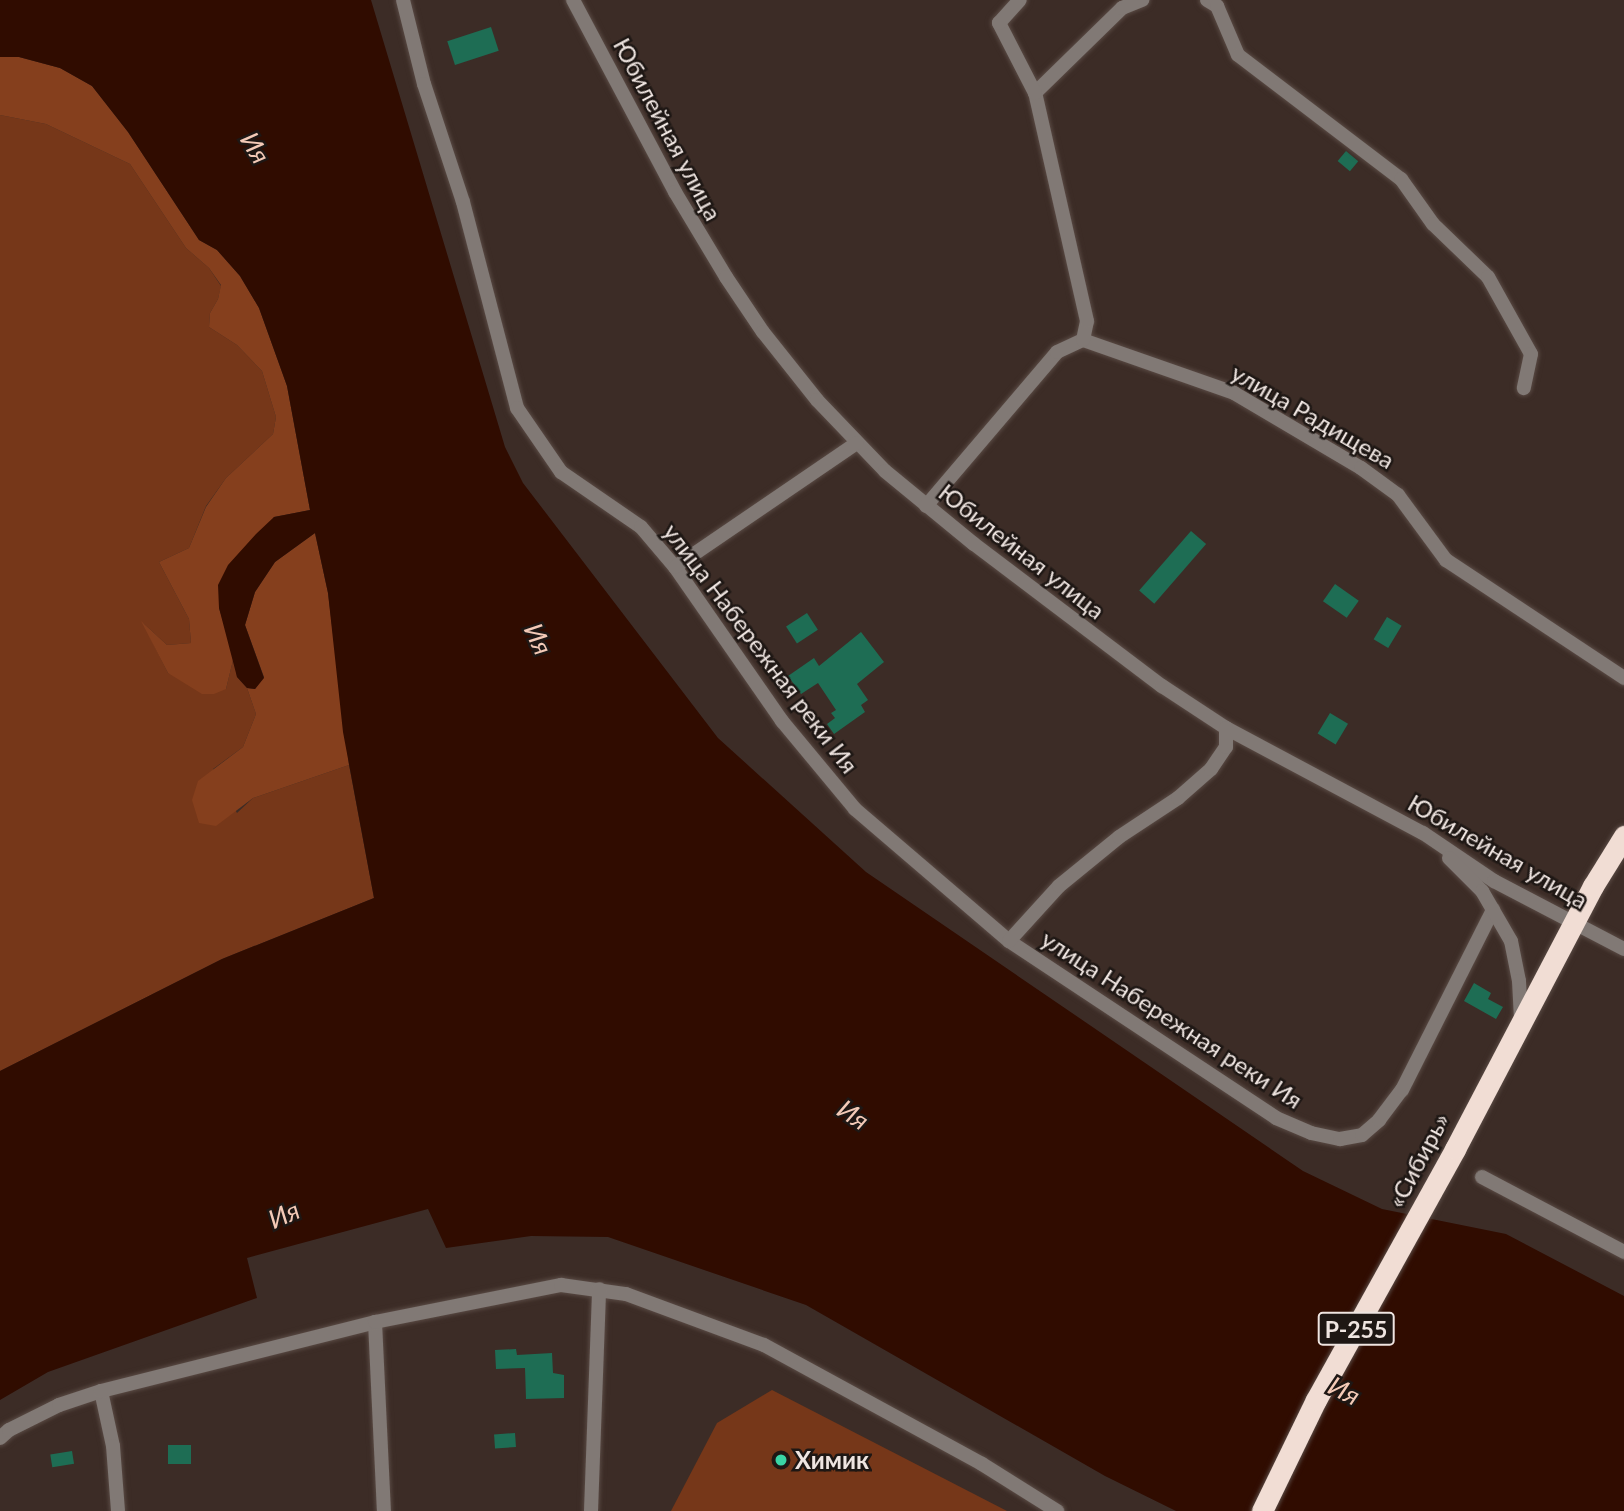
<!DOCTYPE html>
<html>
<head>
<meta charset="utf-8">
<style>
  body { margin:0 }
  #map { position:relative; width:1624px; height:1511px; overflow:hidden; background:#3c2c26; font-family:Lato,sans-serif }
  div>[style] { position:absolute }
  .green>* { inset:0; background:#763719 }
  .forest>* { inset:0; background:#853f1d }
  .water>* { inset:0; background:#300c00 }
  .building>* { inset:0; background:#1e6d54; transform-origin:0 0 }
  .roads { filter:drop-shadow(0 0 2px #594a44) drop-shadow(0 0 2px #594a44) }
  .street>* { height:14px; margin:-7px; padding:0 7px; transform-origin:7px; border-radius:7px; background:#817975 }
  .highway>* { height:21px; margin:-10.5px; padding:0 10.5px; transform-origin:10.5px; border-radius:10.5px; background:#f1ddd4 }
  .dots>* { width:19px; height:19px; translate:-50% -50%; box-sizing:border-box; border:4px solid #1e1714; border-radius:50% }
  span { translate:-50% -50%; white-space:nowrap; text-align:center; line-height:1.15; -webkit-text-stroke:5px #1e1714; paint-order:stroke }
  .shield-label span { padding:2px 5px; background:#1e1714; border:2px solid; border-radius:5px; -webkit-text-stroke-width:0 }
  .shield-label { font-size:23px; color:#efe5e1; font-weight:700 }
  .street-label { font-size:24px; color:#efe5e1 }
  .poi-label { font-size:24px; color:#efe5e1; font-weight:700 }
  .left { translate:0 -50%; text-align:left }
  .water-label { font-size:26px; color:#f4cab7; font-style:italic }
</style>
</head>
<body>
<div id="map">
  <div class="green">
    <div style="clip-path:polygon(0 115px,46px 124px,130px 164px,186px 248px,209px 268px,221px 286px,218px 299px,210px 313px,209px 327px,237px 345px,262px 371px,276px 417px,273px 434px,226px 478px,206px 506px,189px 548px,159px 562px,189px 619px,191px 643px,167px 645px,143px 623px,168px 673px,226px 689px,234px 656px,237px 677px,247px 688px,256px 714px,243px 747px,213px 769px,237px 813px,253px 798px,349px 765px,374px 898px,222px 959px,0 1071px)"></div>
    <div style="clip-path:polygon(772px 1390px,1007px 1511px,671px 1511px,717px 1423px)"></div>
  </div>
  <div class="forest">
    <div style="clip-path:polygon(0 57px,19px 57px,60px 68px,92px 86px,128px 132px,199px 240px,217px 250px,240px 276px,259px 308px,287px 386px,310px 510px,274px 517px,219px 608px,234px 656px,226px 689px,214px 694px,202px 694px,168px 673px,141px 621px,167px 645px,191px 643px,189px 619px,159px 562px,189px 548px,206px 507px,226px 478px,273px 434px,276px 417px,262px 371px,237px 345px,209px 327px,210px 313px,218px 299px,221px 285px,209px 268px,186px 248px,130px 164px,46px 124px,0 115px)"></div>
    <div style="clip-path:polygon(315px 533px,328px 593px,349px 765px,253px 798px,216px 826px,199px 823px,192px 800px,198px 781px,243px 747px,256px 714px,247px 688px,255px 689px,264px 677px,245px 625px,255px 592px,275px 562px)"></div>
  </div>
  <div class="water">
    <div style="clip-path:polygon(0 0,371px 0,505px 447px,523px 483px,718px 738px,866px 872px,1303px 1171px,1382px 1209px,1506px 1234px,1624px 1296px,1624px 1511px,1176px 1511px,1105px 1476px,806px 1305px,608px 1237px,531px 1236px,446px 1248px,428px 1209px,247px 1258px,257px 1298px,48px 1372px,0 1400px,0 1071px,222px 959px,374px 898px,343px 732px,328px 593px,315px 533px,275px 562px,255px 592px,245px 625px,264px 678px,255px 689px,247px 688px,237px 677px,219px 608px,218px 585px,228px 565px,256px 534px,274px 517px,310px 510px,287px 386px,259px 308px,240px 276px,217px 250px,199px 240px,128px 132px,92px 86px,60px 68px,19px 57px,0 57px)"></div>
  </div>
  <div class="building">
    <div style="left:491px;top:27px;width:25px;height:46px;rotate:72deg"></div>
    <div style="left:1346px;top:151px;width:16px;height:13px;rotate:40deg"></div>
    <div style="left:1191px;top:531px;width:20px;height:79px;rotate:41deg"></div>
    <div style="left:1335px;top:584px;width:29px;height:21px;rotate:35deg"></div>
    <div style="left:807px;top:613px;width:20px;height:25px;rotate:57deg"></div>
    <div style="left:1387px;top:617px;width:17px;height:26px;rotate:31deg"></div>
    <div style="clip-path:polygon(861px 632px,884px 662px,857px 684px,868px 700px,861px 705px,865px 712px,834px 734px,827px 724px,835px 718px,831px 713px,836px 710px,818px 683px,801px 694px,788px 676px,814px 658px,819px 666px)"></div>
    <div style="left:1330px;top:713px;width:21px;height:24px;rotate:31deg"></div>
    <div style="clip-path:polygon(1474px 983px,1491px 993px,1488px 999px,1503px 1007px,1496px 1019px,1464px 1001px)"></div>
    <div style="clip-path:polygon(516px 1349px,517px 1355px,552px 1353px,553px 1373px,564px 1375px,564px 1398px,526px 1399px,525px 1368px,496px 1369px,495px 1350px)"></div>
    <div style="left:515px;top:1433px;width:14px;height:21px;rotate:86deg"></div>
    <div style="left:168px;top:1445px;width:23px;height:19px"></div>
    <div style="left:72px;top:1451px;width:13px;height:22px;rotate:81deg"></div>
  </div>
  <div class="roads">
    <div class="street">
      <div style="left:403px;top:0;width:87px;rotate:76deg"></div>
      <div style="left:424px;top:84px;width:124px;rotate:71.7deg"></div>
      <div style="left:463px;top:202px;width:213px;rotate:75.3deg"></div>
      <div style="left:517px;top:408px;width:78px;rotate:55.5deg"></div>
      <div style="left:561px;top:472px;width:97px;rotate:34.5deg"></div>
      <div style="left:641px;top:527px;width:52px;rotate:49.6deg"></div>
      <div style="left:675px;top:567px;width:188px;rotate:55.2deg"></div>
      <div style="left:782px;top:721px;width:114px;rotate:50.3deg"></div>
      <div style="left:855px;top:809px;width:203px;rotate:40.6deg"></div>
      <div style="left:1009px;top:941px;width:320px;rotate:33.5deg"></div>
      <div style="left:1276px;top:1118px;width:38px;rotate:23deg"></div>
      <div style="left:1311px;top:1133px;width:30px;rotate:12deg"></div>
      <div style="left:1340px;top:1139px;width:22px;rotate:-10deg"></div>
      <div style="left:1362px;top:1135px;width:23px;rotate:-41deg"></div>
      <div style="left:1379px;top:1120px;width:38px;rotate:-53deg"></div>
      <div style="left:1402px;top:1090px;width:202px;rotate:-63.2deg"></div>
      <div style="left:573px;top:0;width:217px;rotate:62deg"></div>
      <div style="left:675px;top:192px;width:99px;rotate:59deg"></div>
      <div style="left:726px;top:277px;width:66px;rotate:56.1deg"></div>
      <div style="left:763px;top:332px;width:87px;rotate:51.5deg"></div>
      <div style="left:817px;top:400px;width:98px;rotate:46.2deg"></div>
      <div style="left:885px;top:471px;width:115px;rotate:39.4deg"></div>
      <div style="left:974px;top:544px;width:236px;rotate:37.1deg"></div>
      <div style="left:1162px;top:686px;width:77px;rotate:33.3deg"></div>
      <div style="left:1226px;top:728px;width:223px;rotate:28.1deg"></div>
      <div style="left:1423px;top:833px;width:86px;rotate:34.1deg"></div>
      <div style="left:1494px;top:881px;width:147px;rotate:27.6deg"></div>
      <div style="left:1207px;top:0;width:12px;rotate:31deg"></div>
      <div style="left:1217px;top:6px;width:53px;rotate:66.8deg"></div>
      <div style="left:1238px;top:55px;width:205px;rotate:37.3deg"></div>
      <div style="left:1401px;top:179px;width:55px;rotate:54.6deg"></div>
      <div style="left:1433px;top:224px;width:76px;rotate:43.9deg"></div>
      <div style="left:1488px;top:277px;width:88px;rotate:60.8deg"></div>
      <div style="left:1531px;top:354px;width:35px;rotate:102deg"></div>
      <div style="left:1035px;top:93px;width:122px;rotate:-44.3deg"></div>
      <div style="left:1122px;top:8px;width:22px;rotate:-22deg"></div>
      <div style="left:1083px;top:340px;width:160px;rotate:19.3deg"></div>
      <div style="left:1234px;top:393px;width:147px;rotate:30.6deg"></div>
      <div style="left:1361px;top:468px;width:46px;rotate:36.1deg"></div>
      <div style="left:1398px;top:495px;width:81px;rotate:53.6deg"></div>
      <div style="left:1446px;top:560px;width:214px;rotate:33.5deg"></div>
      <div style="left:926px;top:506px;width:202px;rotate:-49.6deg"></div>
      <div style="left:1057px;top:352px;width:29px;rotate:-25deg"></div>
      <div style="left:1083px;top:340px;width:19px;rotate:-78deg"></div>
      <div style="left:1087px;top:321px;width:234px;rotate:-102.8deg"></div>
      <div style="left:1035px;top:93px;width:79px;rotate:-117.2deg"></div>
      <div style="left:999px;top:23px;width:31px;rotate:-48deg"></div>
      <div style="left:675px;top:567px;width:220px;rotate:-34.3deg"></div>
      <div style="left:1449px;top:858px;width:47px;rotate:45deg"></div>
      <div style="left:1482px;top:891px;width:58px;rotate:59.9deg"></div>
      <div style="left:1511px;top:941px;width:41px;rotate:78.7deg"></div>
      <div style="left:1519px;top:981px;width:37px;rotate:87deg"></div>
      <div style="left:1009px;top:941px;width:74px;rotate:-47.7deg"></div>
      <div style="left:1059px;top:886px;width:77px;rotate:-39.2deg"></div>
      <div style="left:1119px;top:837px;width:71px;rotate:-33.5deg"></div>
      <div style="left:1178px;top:798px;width:44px;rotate:-41.3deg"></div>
      <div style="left:1211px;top:769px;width:27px;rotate:-56deg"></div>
      <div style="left:1226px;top:747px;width:19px;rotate:-90deg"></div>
      <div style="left:1482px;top:1177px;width:161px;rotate:27.8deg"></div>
      <div style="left:375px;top:1322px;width:189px;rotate:87.3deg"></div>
      <div style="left:101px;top:1391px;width:56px;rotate:77.7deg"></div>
      <div style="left:113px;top:1446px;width:65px;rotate:85.6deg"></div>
      <div style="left:0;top:1438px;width:12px;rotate:-42deg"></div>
      <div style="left:9px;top:1430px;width:56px;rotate:-26.6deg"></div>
      <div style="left:59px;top:1405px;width:44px;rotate:-18.4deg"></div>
      <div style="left:101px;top:1391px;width:283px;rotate:-14.1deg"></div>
      <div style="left:375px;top:1322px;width:190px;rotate:-11.3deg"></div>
      <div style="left:561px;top:1285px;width:66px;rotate:7.9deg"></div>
      <div style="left:626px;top:1294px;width:147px;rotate:20.3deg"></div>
      <div style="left:764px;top:1345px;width:248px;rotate:28.6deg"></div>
      <div style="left:982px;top:1464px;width:89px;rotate:32.1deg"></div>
      <div style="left:591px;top:1511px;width:222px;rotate:-87.9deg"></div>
    </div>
    <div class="highway">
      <div style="left:1262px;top:1511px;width:123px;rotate:-64.1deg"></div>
      <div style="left:1316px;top:1400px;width:287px;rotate:-61deg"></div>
      <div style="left:1455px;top:1149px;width:297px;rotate:-62.3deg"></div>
      <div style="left:1593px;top:886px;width:59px;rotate:-58.2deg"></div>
    </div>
  </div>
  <div class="dots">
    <div style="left:781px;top:1460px;background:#3ad4a5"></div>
  </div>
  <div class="shield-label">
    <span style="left:1356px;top:1329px">Р-255</span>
  </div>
  <div class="street-label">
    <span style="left:668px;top:129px;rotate:62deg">Юбилейная улица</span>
    <span style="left:1313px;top:416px;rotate:30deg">улица Радищева</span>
    <span style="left:1022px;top:551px;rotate:38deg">Юбилейная улица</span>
    <span style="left:761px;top:648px;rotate:53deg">улица Набережная реки Ия</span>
    <span style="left:1498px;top:851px;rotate:30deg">Юбилейная улица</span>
    <span style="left:1172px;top:1019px;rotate:33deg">улица Набережная реки Ия</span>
    <span style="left:1418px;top:1160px;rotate:-62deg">«Сибирь»</span>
  </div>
  <div class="poi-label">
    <span class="left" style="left:795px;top:1460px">Химик</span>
  </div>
  <div class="water-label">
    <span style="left:255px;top:148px;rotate:59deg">Ия</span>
    <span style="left:538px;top:639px;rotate:65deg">Ия</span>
    <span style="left:853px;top:1115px;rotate:34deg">Ия</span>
    <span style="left:284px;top:1215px;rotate:-24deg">Ия</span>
    <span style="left:1344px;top:1391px;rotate:27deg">Ия</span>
  </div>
</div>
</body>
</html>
